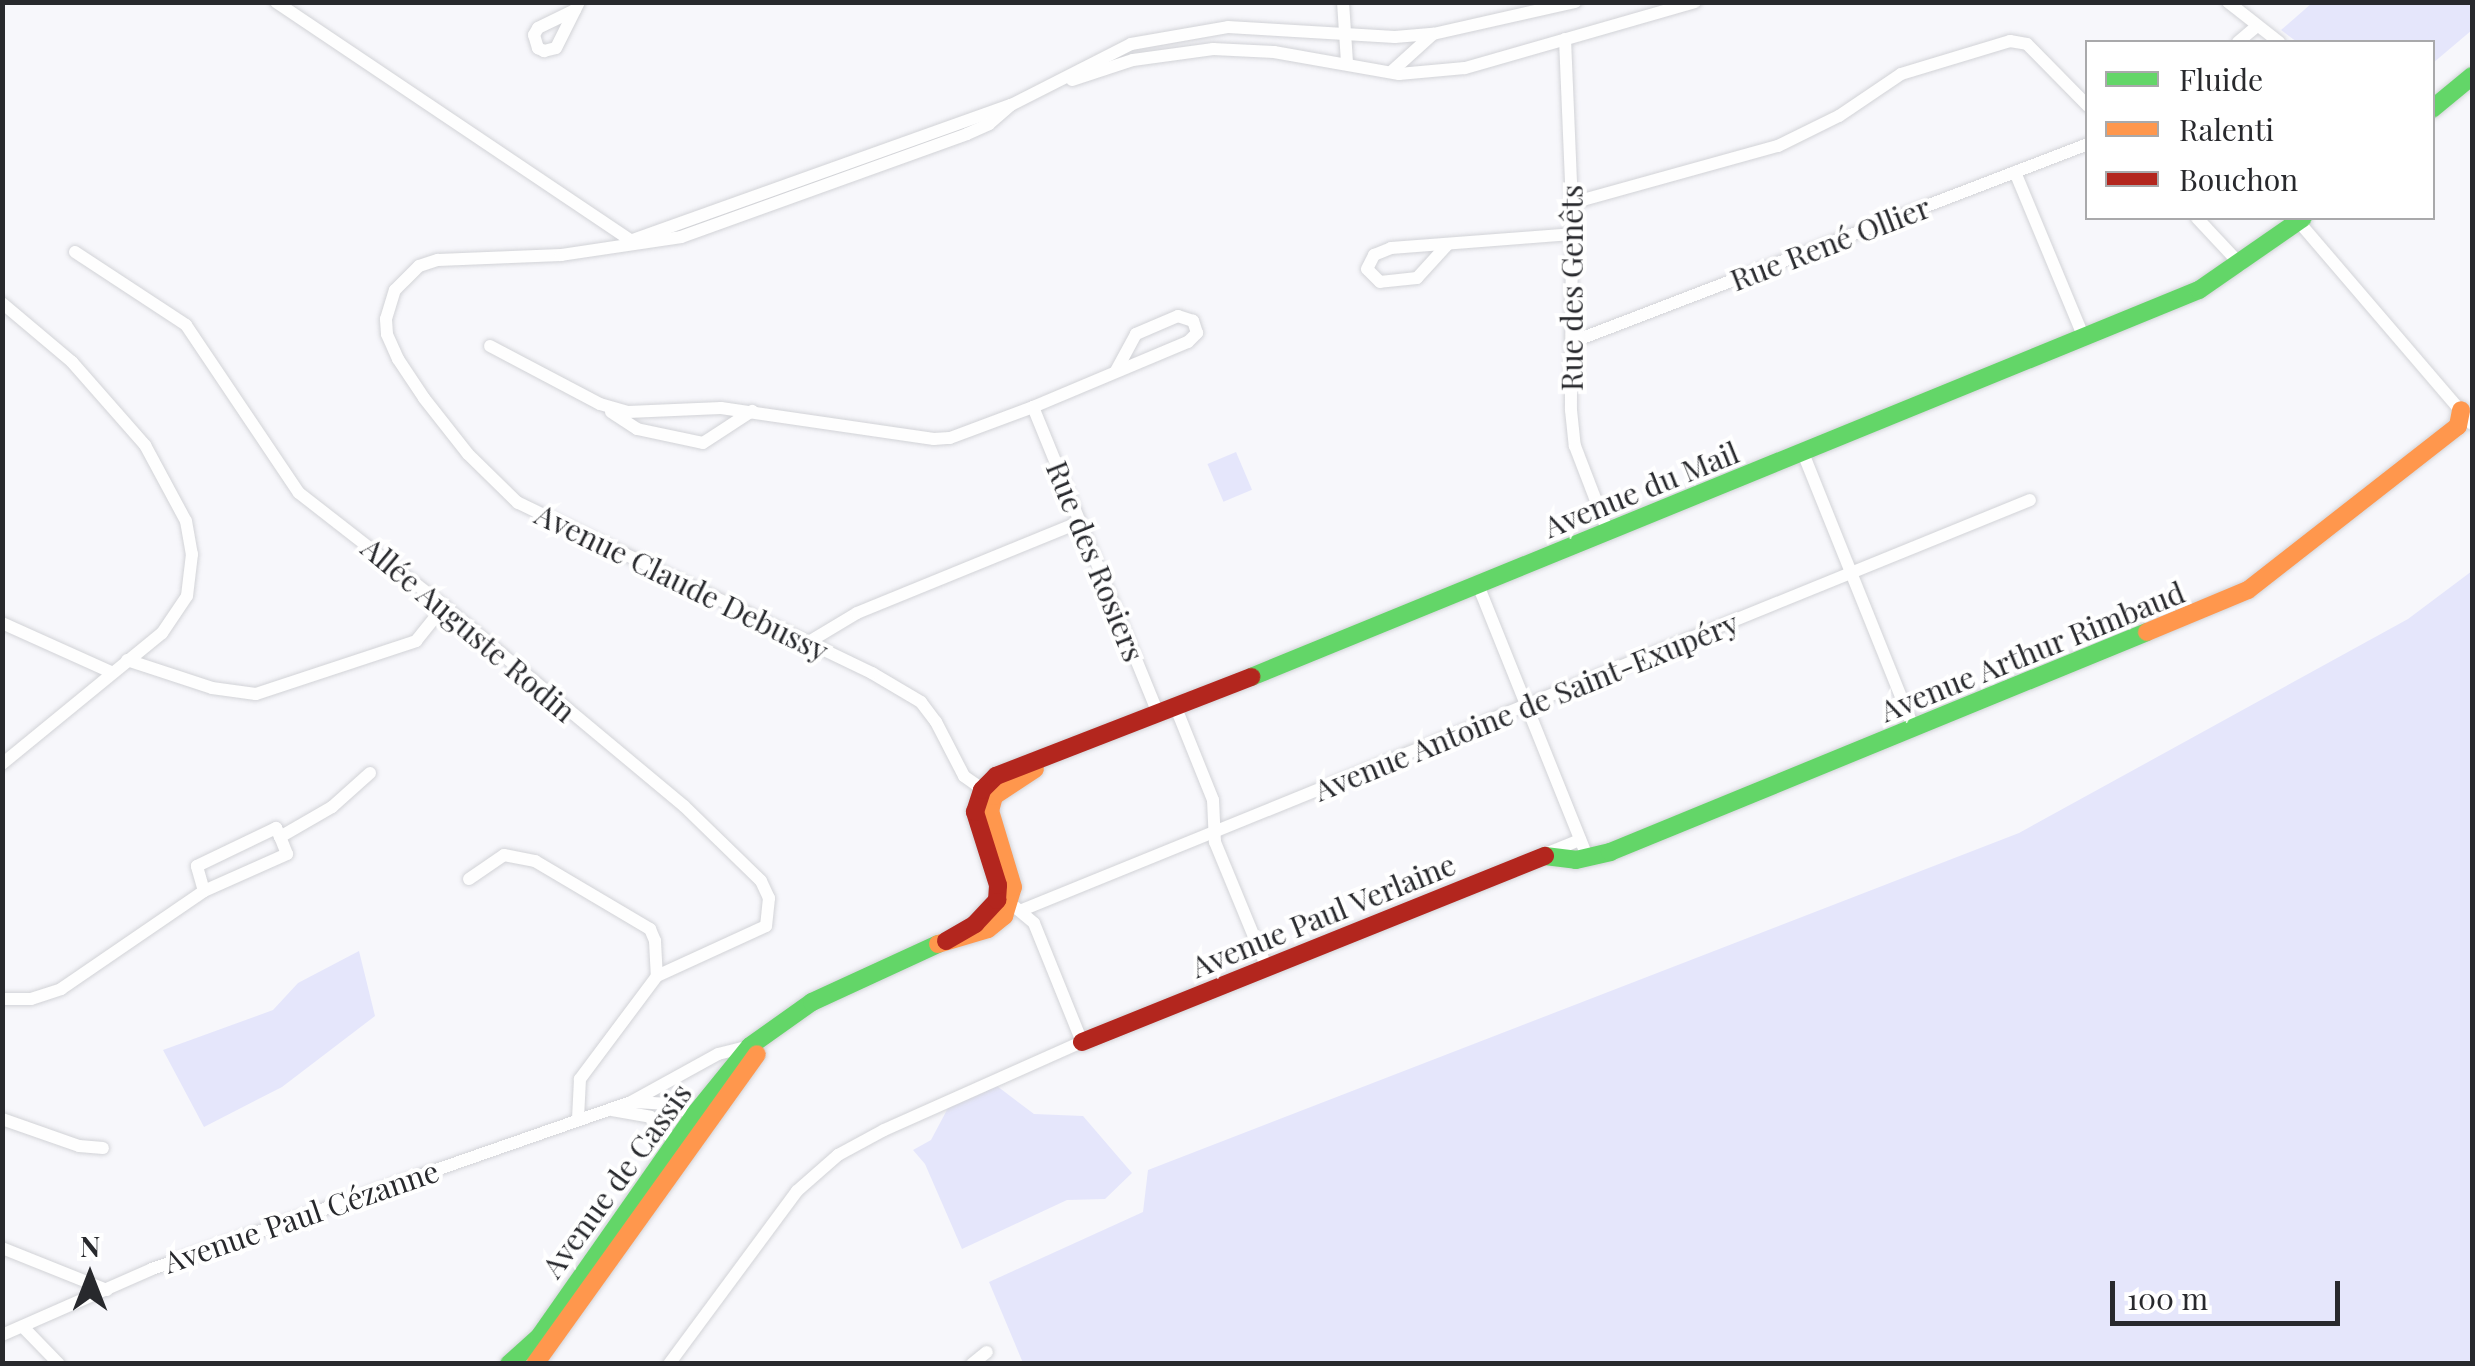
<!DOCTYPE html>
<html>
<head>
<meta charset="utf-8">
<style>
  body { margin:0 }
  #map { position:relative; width:2475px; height:1366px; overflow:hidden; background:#f7f7fb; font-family:"Playfair Display",serif }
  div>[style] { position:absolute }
  .green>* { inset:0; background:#e5e6fb; transform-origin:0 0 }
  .roads { filter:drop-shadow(0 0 2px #d2d3d7) drop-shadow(0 0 2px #d2d3d7) }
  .street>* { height:12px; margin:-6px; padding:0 6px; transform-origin:6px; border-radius:6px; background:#fefefe }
  .fast>* { height:18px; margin:-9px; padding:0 9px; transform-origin:9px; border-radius:9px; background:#63d668 }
  .slow>* { height:18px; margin:-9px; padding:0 9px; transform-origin:9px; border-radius:9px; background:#ff974d }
  .jam>* { height:18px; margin:-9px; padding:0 9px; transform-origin:9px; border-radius:9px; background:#b3261e }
  span { translate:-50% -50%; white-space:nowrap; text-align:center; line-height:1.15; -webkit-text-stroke:8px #fff; paint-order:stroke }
  .street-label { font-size:30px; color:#28292d }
  .frame { position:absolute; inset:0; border:5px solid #28292d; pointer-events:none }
  .legend { position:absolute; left:2085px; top:40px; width:350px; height:180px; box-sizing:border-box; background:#fff; border:2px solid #a9a9ab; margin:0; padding:12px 18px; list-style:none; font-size:30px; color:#28292d }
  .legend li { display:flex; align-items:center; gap:20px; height:50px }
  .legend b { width:50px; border:2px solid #a9a9ab }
  .north { position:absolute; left:40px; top:1226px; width:100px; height:100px; -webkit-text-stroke:8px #fff; paint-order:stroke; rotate:0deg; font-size:28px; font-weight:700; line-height:40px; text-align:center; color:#28292d }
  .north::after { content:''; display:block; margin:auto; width:35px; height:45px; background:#28292d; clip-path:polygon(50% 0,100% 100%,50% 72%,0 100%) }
  .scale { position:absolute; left:2110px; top:1281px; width:230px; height:45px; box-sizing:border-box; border:5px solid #28292d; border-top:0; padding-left:12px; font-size:30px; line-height:35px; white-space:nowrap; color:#28292d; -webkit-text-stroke:8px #fff; paint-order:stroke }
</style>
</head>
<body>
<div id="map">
  <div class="green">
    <div style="clip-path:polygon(2312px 3px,2472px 3px,2472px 30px,2433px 63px,2432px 42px,2297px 42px,2281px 30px)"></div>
    <div style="left:1236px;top:452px;width:41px;height:31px;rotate:67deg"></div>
    <div style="clip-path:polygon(2472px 571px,2472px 1363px,1023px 1363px,989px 1282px,1143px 1212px,1148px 1170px,2019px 833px,2408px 619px)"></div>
    <div style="clip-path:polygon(359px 951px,375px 1016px,282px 1087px,204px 1127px,163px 1050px,273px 1010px,298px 983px)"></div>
    <div style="clip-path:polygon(997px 1086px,1034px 1114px,1083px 1116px,1132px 1173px,1105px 1199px,1067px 1200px,962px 1249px,925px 1164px,913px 1150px,931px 1140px,948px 1108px)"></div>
  </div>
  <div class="roads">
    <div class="street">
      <div style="left:276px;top:2px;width:428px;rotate:33.9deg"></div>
      <div style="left:1343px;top:2px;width:61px;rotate:86.2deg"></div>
      <div style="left:2228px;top:2px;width:65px;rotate:38.1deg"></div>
      <div style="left:575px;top:10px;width:41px;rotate:154.1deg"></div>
      <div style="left:538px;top:28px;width:8px;rotate:120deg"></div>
      <div style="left:534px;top:35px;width:14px;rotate:73deg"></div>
      <div style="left:538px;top:48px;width:7px;rotate:27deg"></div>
      <div style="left:544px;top:51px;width:12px;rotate:-14deg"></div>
      <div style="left:556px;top:48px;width:51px;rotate:-63.4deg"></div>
      <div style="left:1565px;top:39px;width:164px;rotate:87.6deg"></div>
      <div style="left:1572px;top:203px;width:207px;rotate:90.3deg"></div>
      <div style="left:1571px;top:410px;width:36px;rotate:84deg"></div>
      <div style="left:1575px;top:446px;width:92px;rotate:69deg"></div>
      <div style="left:2238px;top:42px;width:25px;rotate:-40deg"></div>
      <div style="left:1391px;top:72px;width:57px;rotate:-42.1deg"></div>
      <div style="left:1072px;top:80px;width:64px;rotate:-18.2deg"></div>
      <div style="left:1133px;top:60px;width:81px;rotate:-7.8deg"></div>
      <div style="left:1213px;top:49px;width:61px;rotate:2.8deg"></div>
      <div style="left:1274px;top:52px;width:127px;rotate:10deg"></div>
      <div style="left:1399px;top:74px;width:66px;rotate:-5.2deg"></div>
      <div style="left:1465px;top:68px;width:239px;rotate:-16deg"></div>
      <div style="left:2015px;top:172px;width:180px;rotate:67.4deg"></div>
      <div style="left:1572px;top:203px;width:214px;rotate:-15.5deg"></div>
      <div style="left:1778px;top:146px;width:68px;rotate:-26.2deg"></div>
      <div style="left:1839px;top:116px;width:75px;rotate:-34.1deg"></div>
      <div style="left:1901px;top:74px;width:114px;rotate:-16.8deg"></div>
      <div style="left:2010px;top:41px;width:17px;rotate:10deg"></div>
      <div style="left:2027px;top:44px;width:87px;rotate:45.5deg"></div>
      <div style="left:2197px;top:218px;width:64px;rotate:46.9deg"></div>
      <div style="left:2298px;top:221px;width:267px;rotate:49.4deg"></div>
      <div style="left:633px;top:240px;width:401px;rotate:-19.7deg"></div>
      <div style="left:1011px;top:105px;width:135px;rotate:-26.9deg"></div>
      <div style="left:1131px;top:44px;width:98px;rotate:-9.9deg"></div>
      <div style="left:1228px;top:27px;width:167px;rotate:3.4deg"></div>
      <div style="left:1395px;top:37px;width:38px;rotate:-5deg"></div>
      <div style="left:1433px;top:34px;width:146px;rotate:-12.7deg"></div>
      <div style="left:1448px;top:244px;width:46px;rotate:132.4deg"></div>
      <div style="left:1417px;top:278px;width:37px;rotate:174deg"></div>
      <div style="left:1380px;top:282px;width:18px;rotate:-135deg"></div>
      <div style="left:1367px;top:269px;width:16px;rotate:-63deg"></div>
      <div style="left:1374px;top:255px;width:18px;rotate:-22deg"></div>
      <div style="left:1391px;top:248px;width:181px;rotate:-4.4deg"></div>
      <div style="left:75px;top:252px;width:133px;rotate:33.3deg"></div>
      <div style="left:186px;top:325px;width:202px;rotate:56.1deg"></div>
      <div style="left:299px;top:493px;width:184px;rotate:37.9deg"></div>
      <div style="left:444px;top:606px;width:312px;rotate:39.8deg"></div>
      <div style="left:684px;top:806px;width:107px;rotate:44.2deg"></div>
      <div style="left:761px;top:881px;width:19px;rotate:65deg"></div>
      <div style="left:769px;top:898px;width:28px;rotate:96deg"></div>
      <div style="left:766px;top:926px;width:120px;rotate:155.4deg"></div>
      <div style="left:2px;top:303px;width:92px;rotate:40.1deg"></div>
      <div style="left:72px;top:362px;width:111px;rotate:48.7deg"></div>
      <div style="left:145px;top:445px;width:86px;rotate:61.7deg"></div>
      <div style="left:186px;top:521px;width:34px;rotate:80deg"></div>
      <div style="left:192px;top:554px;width:42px;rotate:96.8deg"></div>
      <div style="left:187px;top:596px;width:45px;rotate:124deg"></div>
      <div style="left:162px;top:633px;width:207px;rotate:140.7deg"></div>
      <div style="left:1572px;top:342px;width:553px;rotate:-20.99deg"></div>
      <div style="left:490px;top:346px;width:124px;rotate:27.8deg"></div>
      <div style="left:600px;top:404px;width:29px;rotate:16deg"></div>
      <div style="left:628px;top:412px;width:93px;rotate:-2.5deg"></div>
      <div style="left:721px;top:408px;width:215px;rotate:8.3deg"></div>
      <div style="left:934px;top:439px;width:16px;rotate:-4deg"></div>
      <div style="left:950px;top:438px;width:89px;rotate:-20.5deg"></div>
      <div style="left:1033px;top:407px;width:168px;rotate:-22.8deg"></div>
      <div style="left:1188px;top:342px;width:13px;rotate:-45deg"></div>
      <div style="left:1197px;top:333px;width:13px;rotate:-108deg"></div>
      <div style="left:1193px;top:321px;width:16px;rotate:-162deg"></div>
      <div style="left:1178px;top:316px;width:46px;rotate:156.8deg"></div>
      <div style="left:1136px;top:334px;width:42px;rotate:118.4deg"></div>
      <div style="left:1033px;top:407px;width:333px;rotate:67.8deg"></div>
      <div style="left:611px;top:412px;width:31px;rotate:33deg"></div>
      <div style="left:637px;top:429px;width:67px;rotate:12deg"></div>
      <div style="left:703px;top:443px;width:59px;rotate:-33.1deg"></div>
      <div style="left:1803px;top:453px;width:297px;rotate:68.1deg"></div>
      <div style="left:1478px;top:585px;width:295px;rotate:68.1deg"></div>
      <div style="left:2px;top:623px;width:120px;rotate:24.2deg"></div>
      <div style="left:807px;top:643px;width:58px;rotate:-31deg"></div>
      <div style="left:857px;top:613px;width:241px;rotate:-22.2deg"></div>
      <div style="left:127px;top:660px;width:89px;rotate:18.2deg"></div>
      <div style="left:212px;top:688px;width:44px;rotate:7.8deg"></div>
      <div style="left:256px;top:694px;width:169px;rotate:-18.3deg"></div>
      <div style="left:416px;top:641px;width:45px;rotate:-51.3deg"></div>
      <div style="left:1176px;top:708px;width:99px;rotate:68.1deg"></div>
      <div style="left:1213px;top:800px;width:42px;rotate:87.3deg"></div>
      <div style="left:1215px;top:842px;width:136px;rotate:67.6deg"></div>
      <div style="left:988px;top:793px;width:29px;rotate:-145deg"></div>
      <div style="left:964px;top:776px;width:61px;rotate:-117.4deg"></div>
      <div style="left:936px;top:722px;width:25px;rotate:-127deg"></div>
      <div style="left:921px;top:702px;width:57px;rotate:-149.4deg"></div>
      <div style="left:872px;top:673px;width:393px;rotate:-154.3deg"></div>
      <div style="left:518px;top:503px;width:70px;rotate:-135.6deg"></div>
      <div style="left:468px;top:454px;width:71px;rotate:-128.2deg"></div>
      <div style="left:424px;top:398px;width:47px;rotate:-123.7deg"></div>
      <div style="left:398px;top:359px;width:27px;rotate:-114deg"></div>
      <div style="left:387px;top:334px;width:15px;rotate:-94deg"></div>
      <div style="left:386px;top:319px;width:30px;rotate:-73deg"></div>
      <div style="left:395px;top:290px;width:34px;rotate:-45deg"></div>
      <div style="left:419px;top:266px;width:20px;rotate:-18deg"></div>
      <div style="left:438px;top:260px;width:123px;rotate:-2.3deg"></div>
      <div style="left:561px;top:255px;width:121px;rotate:-8.5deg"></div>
      <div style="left:681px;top:237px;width:304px;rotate:-19.8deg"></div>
      <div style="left:967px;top:134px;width:24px;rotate:-24deg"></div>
      <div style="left:989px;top:124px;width:29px;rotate:-41deg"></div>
      <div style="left:1545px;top:854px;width:38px;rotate:-22deg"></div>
      <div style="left:469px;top:879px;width:42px;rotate:-34.4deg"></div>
      <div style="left:504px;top:855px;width:32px;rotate:11deg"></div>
      <div style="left:535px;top:861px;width:134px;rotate:30.6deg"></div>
      <div style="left:650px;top:929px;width:13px;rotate:67deg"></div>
      <div style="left:655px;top:941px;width:35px;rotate:87deg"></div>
      <div style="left:657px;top:976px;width:129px;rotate:126.8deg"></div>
      <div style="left:580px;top:1079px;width:40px;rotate:92.9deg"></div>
      <div style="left:204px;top:891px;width:26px;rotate:-106deg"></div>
      <div style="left:197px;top:866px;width:88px;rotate:-25.7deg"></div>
      <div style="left:276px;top:828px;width:10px;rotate:66deg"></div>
      <div style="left:1022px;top:910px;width:1088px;rotate:-22.13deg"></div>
      <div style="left:2px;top:999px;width:29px"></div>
      <div style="left:31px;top:999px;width:32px;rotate:-18deg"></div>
      <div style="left:61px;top:989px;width:173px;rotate:-34.4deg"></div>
      <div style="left:204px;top:891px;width:91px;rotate:-24deg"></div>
      <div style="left:287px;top:854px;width:18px;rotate:-112deg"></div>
      <div style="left:280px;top:837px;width:60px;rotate:-30deg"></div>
      <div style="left:332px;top:807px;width:51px;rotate:-41.8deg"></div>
      <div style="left:634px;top:1102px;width:36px;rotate:3deg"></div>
      <div style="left:670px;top:1104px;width:33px;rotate:25deg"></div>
      <div style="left:612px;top:1110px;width:39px;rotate:10deg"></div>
      <div style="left:650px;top:1117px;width:41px;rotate:45deg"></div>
      <div style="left:2px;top:1119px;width:82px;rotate:19.3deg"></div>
      <div style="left:79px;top:1146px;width:24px;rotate:5deg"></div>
      <div style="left:2px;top:1248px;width:113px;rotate:21.8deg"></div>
      <div style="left:24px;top:1328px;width:50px;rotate:45.8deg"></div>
      <div style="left:2px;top:1335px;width:164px;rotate:-23.7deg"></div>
      <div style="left:152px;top:1269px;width:507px;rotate:-19.22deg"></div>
      <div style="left:631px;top:1102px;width:99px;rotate:-28.9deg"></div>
      <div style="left:718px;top:1054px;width:33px;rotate:-14deg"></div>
      <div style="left:669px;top:1364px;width:215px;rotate:-53.5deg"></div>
      <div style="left:797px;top:1191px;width:55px;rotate:-41.3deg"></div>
      <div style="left:838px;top:1155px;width:52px;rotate:-28.5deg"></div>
      <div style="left:884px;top:1130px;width:217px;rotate:-24deg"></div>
      <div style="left:1082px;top:1042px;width:128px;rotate:-112deg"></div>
      <div style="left:1034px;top:923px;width:25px;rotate:-140deg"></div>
      <div style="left:972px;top:1364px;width:19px;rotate:-39deg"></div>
    </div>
    <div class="fast">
      <div style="left:2432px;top:109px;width:52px;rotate:-39.5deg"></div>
      <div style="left:1251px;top:677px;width:1024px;rotate:-22.21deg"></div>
      <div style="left:2199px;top:290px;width:126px;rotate:-34.7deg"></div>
      <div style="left:1545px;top:856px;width:31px;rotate:7deg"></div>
      <div style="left:1576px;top:860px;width:35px;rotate:-13deg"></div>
      <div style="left:1610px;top:852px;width:580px;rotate:-22.28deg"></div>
      <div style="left:509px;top:1364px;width:40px;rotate:-42deg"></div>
      <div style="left:539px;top:1337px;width:272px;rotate:-55deg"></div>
      <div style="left:695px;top:1114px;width:87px;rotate:-51deg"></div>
      <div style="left:750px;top:1046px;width:76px;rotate:-35.4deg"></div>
      <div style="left:812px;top:1002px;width:139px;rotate:-24.7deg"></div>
    </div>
    <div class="slow">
      <div style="left:2147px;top:632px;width:109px;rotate:-22.6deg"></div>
      <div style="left:2248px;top:590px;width:266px;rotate:-38deg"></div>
      <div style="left:2458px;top:426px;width:16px;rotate:-79deg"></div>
      <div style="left:938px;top:944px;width:52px;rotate:-16.7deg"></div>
      <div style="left:988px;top:929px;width:21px;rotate:-39deg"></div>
      <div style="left:1004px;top:916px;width:30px;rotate:-73deg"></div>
      <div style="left:1013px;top:887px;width:79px;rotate:-106.8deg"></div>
      <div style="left:990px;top:811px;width:16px;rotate:-75deg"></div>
      <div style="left:994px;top:796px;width:49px;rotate:-33.4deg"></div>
      <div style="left:535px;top:1364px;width:381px;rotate:-54.4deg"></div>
    </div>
    <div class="jam">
      <div style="left:946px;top:941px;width:34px;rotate:-30deg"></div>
      <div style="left:975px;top:924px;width:33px;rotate:-47deg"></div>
      <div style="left:997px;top:900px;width:15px;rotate:-86deg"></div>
      <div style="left:998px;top:885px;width:77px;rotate:-107.5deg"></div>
      <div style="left:975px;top:812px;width:23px;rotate:-72deg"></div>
      <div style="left:982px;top:790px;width:20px;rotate:-45deg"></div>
      <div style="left:996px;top:776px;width:274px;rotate:-21.2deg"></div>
      <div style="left:1082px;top:1042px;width:499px;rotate:-21.9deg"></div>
    </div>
  </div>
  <div class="street-label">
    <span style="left:1830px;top:243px;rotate:-21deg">Rue René Ollier</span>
    <span style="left:1571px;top:288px;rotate:-90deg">Rue des Genêts</span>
    <span style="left:1641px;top:489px;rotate:-22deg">Avenue du Mail</span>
    <span style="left:1096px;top:561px;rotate:68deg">Rue des Rosiers</span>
    <span style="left:682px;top:582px;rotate:26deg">Avenue Claude Debussy</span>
    <span style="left:469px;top:629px;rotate:40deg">Allée Auguste Rodin</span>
    <span style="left:2032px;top:651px;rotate:-22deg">Avenue Arthur Rimbaud</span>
    <span style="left:1526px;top:706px;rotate:-22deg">Avenue Antoine de Saint-Exupéry</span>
    <span style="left:1323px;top:915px;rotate:-22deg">Avenue Paul Verlaine</span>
    <span style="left:616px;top:1180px;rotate:-54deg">Avenue de Cassis</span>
    <span style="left:301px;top:1216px;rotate:-19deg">Avenue Paul Cézanne</span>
  </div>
  <div class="frame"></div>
  <ul class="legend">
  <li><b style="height:12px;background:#63d668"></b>Fluide</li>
  <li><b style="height:12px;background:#ff974d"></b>Ralenti</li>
  <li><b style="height:12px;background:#b3261e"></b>Bouchon</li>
  </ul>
  <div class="north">N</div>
  <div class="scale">100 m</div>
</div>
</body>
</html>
